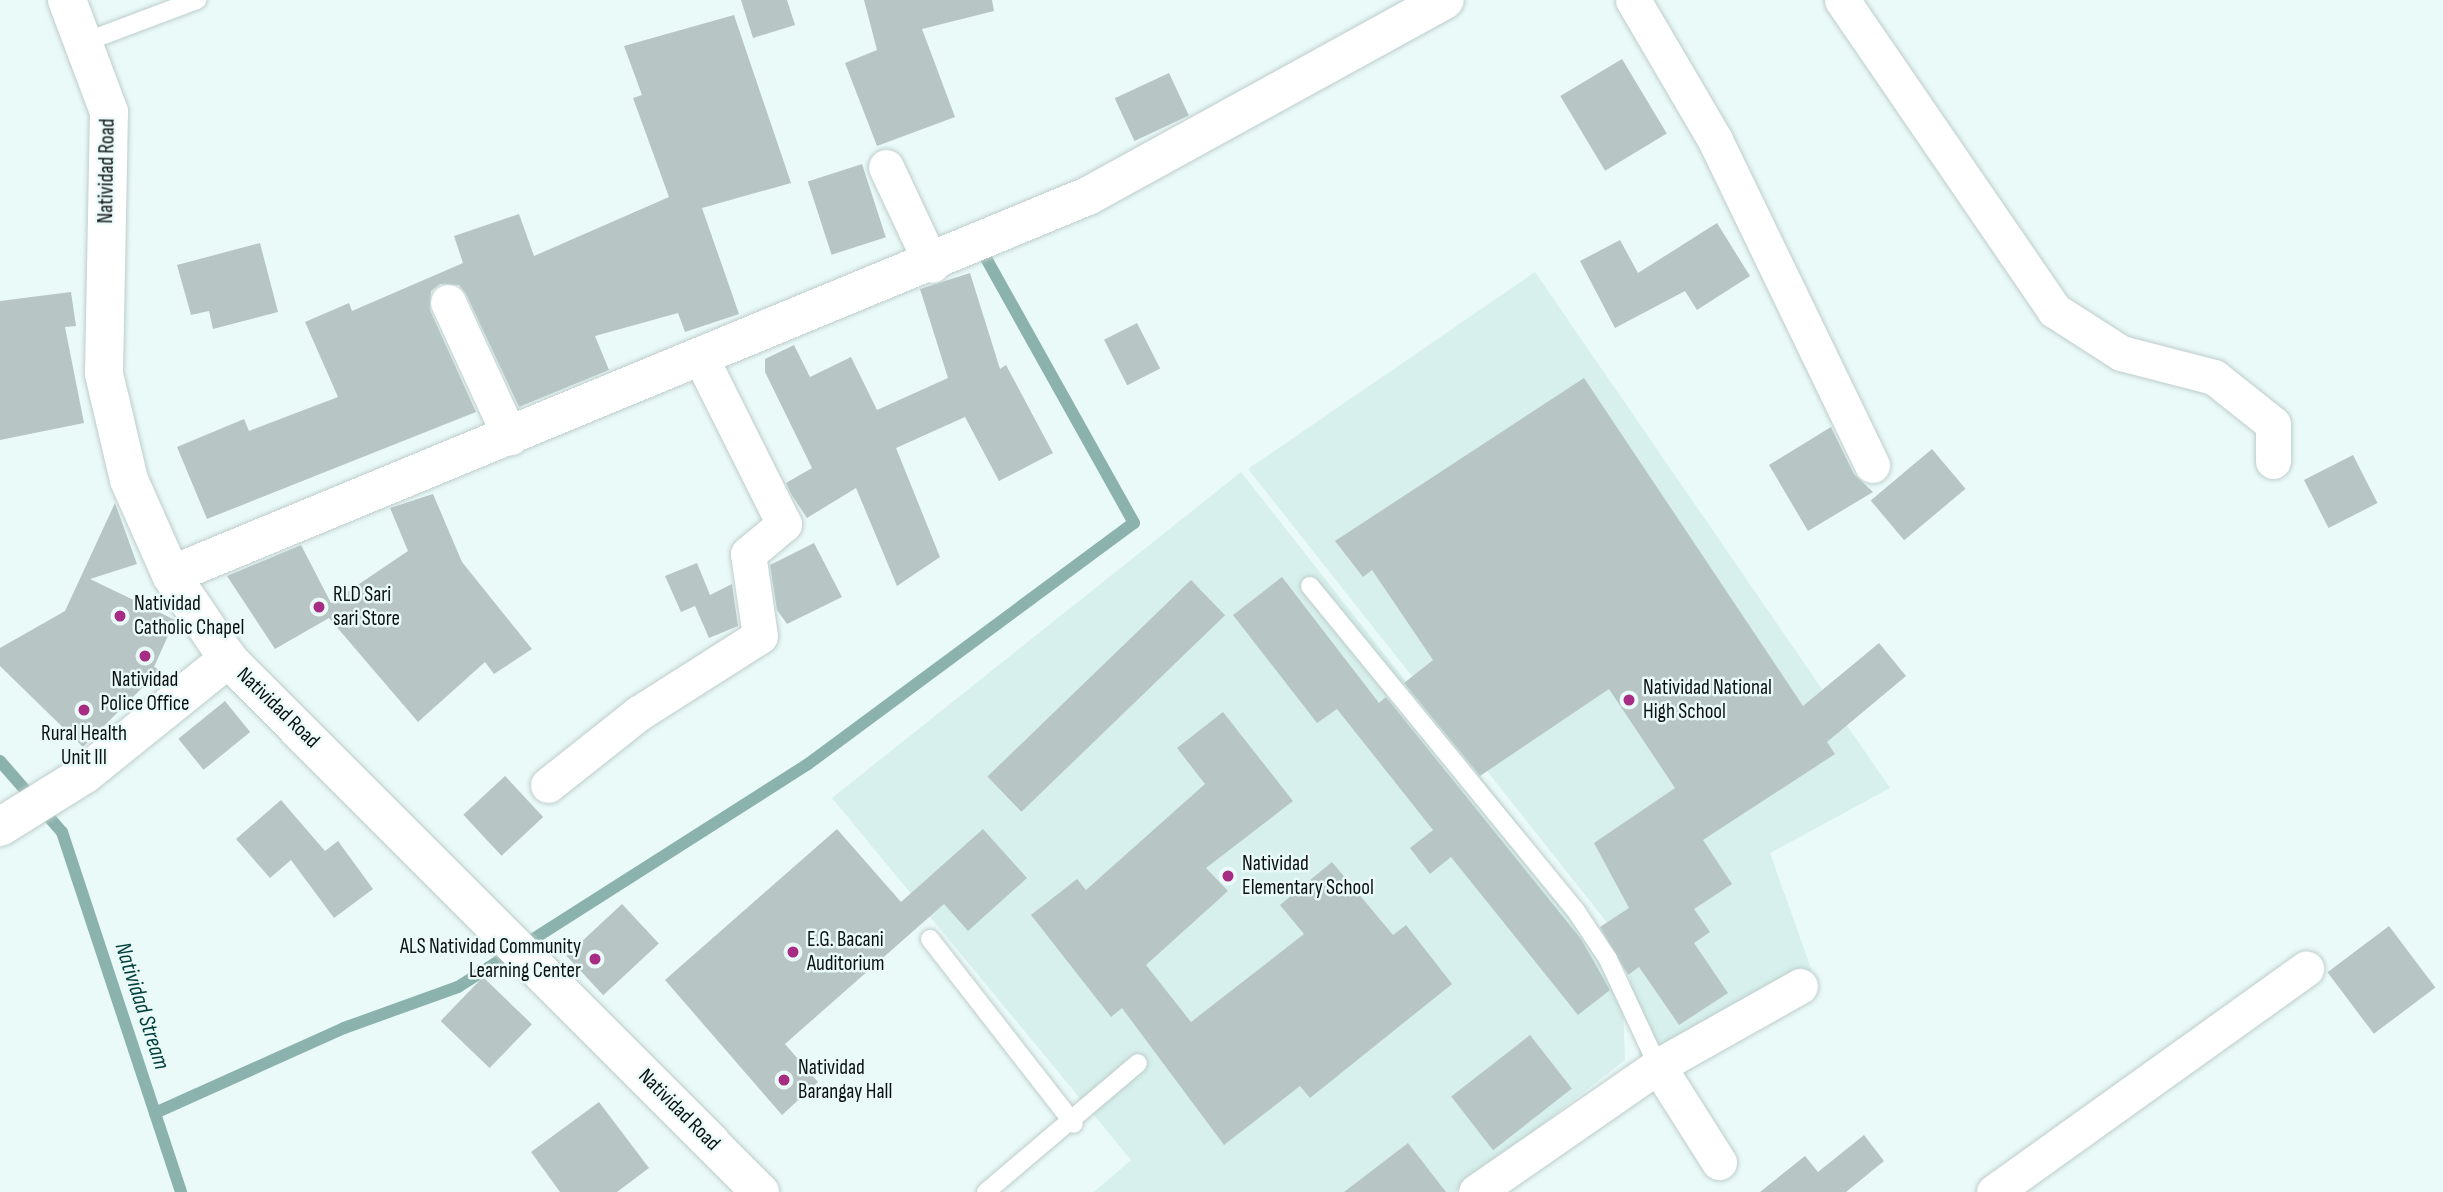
<!DOCTYPE html>
<html>
<head>
<meta charset="utf-8">
<style>
  body { margin:0 }
  #map { position:relative; width:2443px; height:1192px; overflow:hidden; background:#eafaf8; font-family:"Sofia Sans Condensed",sans-serif }
  div>[style] { position:absolute }
  .built>* { inset:0; background:#d7f0ed }
  .stream>* { height:12px; margin:-6px; padding:0 6px; transform-origin:6px; border-radius:6px; background:#8bb2ad }
  .building>* { inset:0; background:#b7c6c4; transform-origin:0 0 }
  .roads { filter:drop-shadow(0 0 2px #bdcdcb) drop-shadow(0 0 2px #bdcdcb) }
  .lane>* { height:18px; margin:-9px; padding:0 9px; transform-origin:9px; border-radius:9px; background:#fff }
  .street>* { height:35px; margin:-17.5px; padding:0 17.5px; transform-origin:17.5px; border-radius:17.5px; background:#fff }
  .secondary>* { height:38px; margin:-19px; padding:0 19px; transform-origin:19px; border-radius:19px; background:#fff }
  .dots>* { width:19px; height:19px; translate:-50% -50%; box-sizing:border-box; border:4px solid #eafaf8; border-radius:50% }
  span { translate:-50% -50%; white-space:nowrap; text-align:center; line-height:1.15; -webkit-text-stroke:5px #eafaf8; paint-order:stroke }
  .street-label { font-size:21px; color:#0b1110 }
  .poi-label { font-size:21px; color:#0b1110 }
  .left { translate:0 -50%; text-align:left }
  .right { translate:-100% -50%; text-align:right }
  .water-label { font-size:23px; color:#003f3b; font-style:italic }
</style>
</head>
<body>
<div id="map">
  <div class="built">
    <div style="clip-path:polygon(1535px 272px,1890px 788px,1770px 853px,1813px 974px,1642px 1075px,1627px 956px,1605px 920px,1248px 469px)"></div>
    <div style="clip-path:polygon(1241px 472px,1621px 955px,1625px 1060px,1455px 1192px,1094px 1192px,1131px 1160px,832px 798px)"></div>
  </div>
  <div class="stream">
    <div style="left:0;top:761px;width:94px;rotate:48.9deg"></div>
    <div style="left:62px;top:832px;width:379px;rotate:71.7deg"></div>
    <div style="left:155px;top:1113px;width:207px;rotate:-24.2deg"></div>
    <div style="left:344px;top:1028px;width:121px;rotate:-19.8deg"></div>
    <div style="left:458px;top:987px;width:415px;rotate:-32.5deg"></div>
    <div style="left:808px;top:764px;width:405px;rotate:-36.5deg"></div>
    <div style="left:1134px;top:523px;width:312px;rotate:-119.2deg"></div>
  </div>
  <div class="building">
    <div style="clip-path:polygon(741px 0,787px 0,795px 25px,753px 38px)"></div>
    <div style="clip-path:polygon(864px 0,992px 0,994px 11px,922px 29px,955px 117px,877px 146px,845px 63px,877px 50px)"></div>
    <div style="clip-path:polygon(734px 15px,791px 183px,702px 208px,739px 314px,685px 332px,678px 313px,595px 336px,609px 370px,519px 407px,466px 294px,459px 285px,440px 284px,431px 291px,430px 310px,476px 412px,207px 519px,177px 447px,244px 419px,249px 431px,338px 397px,305px 322px,349px 303px,352px 311px,463px 263px,454px 236px,519px 214px,534px 256px,669px 197px,633px 98px,642px 95px,624px 46px)"></div>
    <div style="left:1622px;top:59px;width:87px;height:72px;rotate:59deg"></div>
    <div style="left:1169px;top:73px;width:47px;height:60px;rotate:65deg"></div>
    <div style="left:862px;top:164px;width:77px;height:57px;rotate:72deg"></div>
    <div style="clip-path:polygon(1717px 223px,1750px 276px,1697px 310px,1685px 291px,1615px 328px,1580px 261px,1620px 240px,1638px 273px)"></div>
    <div style="clip-path:polygon(260px 243px,278px 312px,213px 329px,209px 311px,191px 315px,177px 265px)"></div>
    <div style="clip-path:polygon(970px 273px,1000px 369px,1006px 365px,1053px 453px,999px 481px,965px 417px,896px 448px,940px 557px,897px 586px,856px 488px,807px 518px,791px 494px,786px 483px,812px 468px,765px 372px,765px 359px,794px 345px,810px 377px,851px 357px,877px 410px,948px 378px,920px 289px)"></div>
    <div style="clip-path:polygon(71px 292px,76px 326px,65px 327px,84px 423px,0 440px,0 301px)"></div>
    <div style="left:1137px;top:323px;width:51px;height:37px;rotate:63deg"></div>
    <div style="clip-path:polygon(1584px 378px,1803px 706px,1879px 643px,1906px 676px,1827px 742px,1835px 754px,1703px 840px,1732px 884px,1694px 909px,1710px 932px,1694px 943px,1728px 993px,1679px 1025px,1639px 967px,1628px 975px,1600px 927px,1629px 908px,1594px 843px,1675px 788px,1609px 689px,1480px 776px,1404px 683px,1433px 660px,1372px 570px,1363px 577px,1335px 541px)"></div>
    <div style="clip-path:polygon(1831px 427px,1854px 474px,1873px 492px,1808px 531px,1769px 465px)"></div>
    <div style="left:1932px;top:449px;width:52px;height:80px;rotate:50deg"></div>
    <div style="left:2353px;top:455px;width:54px;height:55px;rotate:63deg"></div>
    <div style="clip-path:polygon(433px 494px,462px 562px,532px 649px,494px 674px,485px 662px,418px 722px,329px 618px,275px 649px,227px 576px,301px 545px,331px 603px,408px 551px,390px 508px)"></div>
    <div style="clip-path:polygon(115px 503px,137px 564px,90px 579px,175px 620px,154px 667px,160px 670px,83px 747px,0 666px,0 648px,65px 611px)"></div>
    <div style="clip-path:polygon(814px 543px,842px 597px,787px 624px,777px 610px,770px 565px)"></div>
    <div style="clip-path:polygon(697px 563px,710px 595px,732px 584px,738px 626px,709px 638px,695px 606px,681px 612px,665px 576px)"></div>
    <div style="clip-path:polygon(1282px 577px,1379px 703px,1386px 697px,1581px 939px,1610px 990px,1578px 1015px,1451px 857px,1430px 874px,1410px 848px,1433px 830px,1337px 709px,1317px 723px,1233px 615px)"></div>
    <div style="left:1191px;top:580px;width:49px;height:283px;rotate:46deg"></div>
    <div style="left:225px;top:701px;width:40px;height:60px;rotate:51deg"></div>
    <div style="clip-path:polygon(1223px 712px,1293px 801px,1206px 868px,1228px 891px,1146px 965px,1191px 1022px,1304px 934px,1280px 905px,1332px 862px,1393px 935px,1406px 925px,1452px 984px,1310px 1098px,1300px 1086px,1224px 1145px,1122px 1008px,1111px 1017px,1031px 915px,1077px 879px,1086px 890px,1205px 784px,1177px 748px)"></div>
    <div style="left:505px;top:776px;width:56px;height:57px;rotate:47deg"></div>
    <div style="clip-path:polygon(281px 800px,325px 851px,338px 841px,373px 889px,334px 918px,291px 860px,270px 878px,236px 839px)"></div>
    <div style="clip-path:polygon(837px 829px,901px 902px,983px 829px,1027px 878px,968px 931px,944px 904px,785px 1044px,818px 1082px,782px 1115px,665px 980px)"></div>
    <div style="left:622px;top:904px;width:54px;height:76px;rotate:47deg"></div>
    <div style="left:2389px;top:926px;width:77px;height:77px;rotate:53deg"></div>
    <div style="left:483px;top:977px;width:68px;height:61px;rotate:44deg"></div>
    <div style="left:1530px;top:1035px;width:68px;height:100px;rotate:52deg"></div>
    <div style="clip-path:polygon(599px 1102px,649px 1168px,617px 1192px,560px 1192px,531px 1152px)"></div>
    <div style="clip-path:polygon(1864px 1135px,1884px 1161px,1846px 1192px,1760px 1192px,1805px 1156px,1818px 1172px)"></div>
    <div style="clip-path:polygon(1408px 1143px,1446px 1192px,1344px 1192px)"></div>
  </div>
  <div class="roads">
    <div class="lane">
      <div style="left:85px;top:42px;width:120px;rotate:-20.6deg"></div>
      <div style="left:1310px;top:586px;width:420px;rotate:50.7deg"></div>
      <div style="left:1576px;top:911px;width:58px;rotate:56.3deg"></div>
      <div style="left:1608px;top:959px;width:118px;rotate:65deg"></div>
      <div style="left:930px;top:939px;width:234px;rotate:52.1deg"></div>
      <div style="left:986px;top:1192px;width:199px;rotate:-40.3deg"></div>
    </div>
    <div class="street">
      <div style="left:1633px;top:0;width:162px;rotate:59.6deg"></div>
      <div style="left:1715px;top:140px;width:361px;rotate:64.2deg"></div>
      <div style="left:1842px;top:0;width:376px;rotate:55.6deg"></div>
      <div style="left:2054px;top:310px;width:80px;rotate:32.7deg"></div>
      <div style="left:2121px;top:353px;width:96px;rotate:14.5deg"></div>
      <div style="left:2214px;top:377px;width:75px;rotate:38.5deg"></div>
      <div style="left:2273px;top:424px;width:37px;rotate:90deg"></div>
      <div style="left:886px;top:167px;width:108px;rotate:64.9deg"></div>
      <div style="left:448px;top:302px;width:149px;rotate:65.3deg"></div>
      <div style="left:548px;top:785px;width:116px;rotate:-38.4deg"></div>
      <div style="left:639px;top:713px;width:143px;rotate:-32.5deg"></div>
      <div style="left:760px;top:636px;width:83px;rotate:-98.3deg"></div>
      <div style="left:748px;top:554px;width:47px;rotate:-39.8deg"></div>
      <div style="left:784px;top:524px;width:186px;rotate:-116.6deg"></div>
      <div style="left:1658px;top:1066px;width:114px;rotate:57.6deg"></div>
      <div style="left:1476px;top:1192px;width:221px;rotate:-34.7deg"></div>
      <div style="left:1658px;top:1066px;width:163px;rotate:-29.4deg"></div>
      <div style="left:1994px;top:1192px;width:384px;rotate:-35.6deg"></div>
    </div>
    <div class="secondary">
      <div style="left:67px;top:0;width:120px;rotate:69.4deg"></div>
      <div style="left:109px;top:112px;width:262px;rotate:91.1deg"></div>
      <div style="left:104px;top:374px;width:109px;rotate:76.7deg"></div>
      <div style="left:129px;top:480px;width:104px;rotate:66.1deg"></div>
      <div style="left:171px;top:575px;width:102px;rotate:55.8deg"></div>
      <div style="left:228px;top:659px;width:753px;rotate:45.05deg"></div>
      <div style="left:171px;top:575px;width:992px;rotate:-22.46deg"></div>
      <div style="left:1088px;top:196px;width:407px;rotate:-28.8deg"></div>
      <div style="left:0;top:827px;width:100px;rotate:-31.9deg"></div>
      <div style="left:85px;top:774px;width:184px;rotate:-38.8deg"></div>
    </div>
  </div>
  <div class="dots">
    <div style="left:319px;top:607px;background:#a62d83"></div>
    <div style="left:120px;top:616px;background:#a62d83"></div>
    <div style="left:145px;top:656px;background:#a62d83"></div>
    <div style="left:1629px;top:700px;background:#a62d83"></div>
    <div style="left:84px;top:710px;background:#a62d83"></div>
    <div style="left:1228px;top:876px;background:#a62d83"></div>
    <div style="left:793px;top:952px;background:#a62d83"></div>
    <div style="left:595px;top:959px;background:#a62d83"></div>
    <div style="left:784px;top:1080px;background:#a62d83"></div>
  </div>
  <div class="street-label">
    <span style="left:107px;top:171px;rotate:-89deg">Natividad Road</span>
    <span style="left:278px;top:708px;rotate:44deg">Natividad Road</span>
    <span style="left:679px;top:1110px;rotate:45deg">Natividad Road</span>
  </div>
  <div class="poi-label">
    <span class="left" style="left:333px;top:607px">RLD Sari<br>sari Store</span>
    <span class="left" style="left:134px;top:616px">Natividad<br>Catholic Chapel</span>
    <span style="left:145px;top:692px">Natividad<br>Police Office</span>
    <span class="left" style="left:1643px;top:700px">Natividad National<br>High School</span>
    <span style="left:84px;top:746px">Rural Health<br>Unit III</span>
    <span class="left" style="left:1242px;top:876px">Natividad<br>Elementary School</span>
    <span class="left" style="left:807px;top:952px">E.G. Bacani<br>Auditorium</span>
    <span class="right" style="left:581px;top:959px">ALS Natividad Community<br>Learning Center</span>
    <span class="left" style="left:798px;top:1080px">Natividad<br>Barangay Hall</span>
  </div>
  <div class="water-label">
    <span style="left:142px;top:1006px;rotate:72deg">Natividad Stream</span>
  </div>
</div>
</body>
</html>
